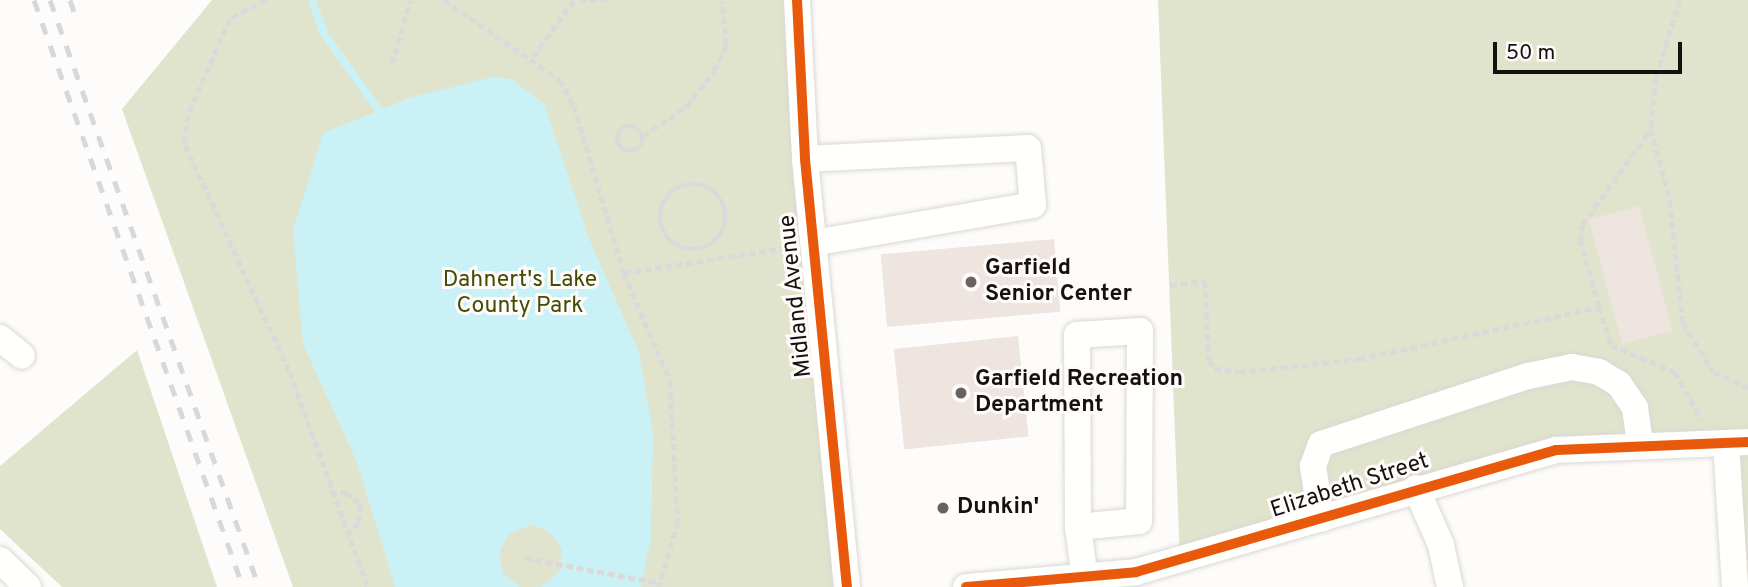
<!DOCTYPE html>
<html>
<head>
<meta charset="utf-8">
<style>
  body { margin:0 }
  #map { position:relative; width:1748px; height:587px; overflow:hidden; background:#fdfcfb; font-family:Overpass,sans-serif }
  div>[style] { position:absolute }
  .green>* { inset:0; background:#e0e4cc }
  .water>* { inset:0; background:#caf2f6 }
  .stream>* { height:8px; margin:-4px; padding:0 4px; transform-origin:4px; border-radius:4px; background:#caf2f6 }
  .building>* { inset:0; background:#eee5e0; transform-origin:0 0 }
  .path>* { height:4.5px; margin-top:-2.25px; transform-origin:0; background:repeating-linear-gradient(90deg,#dbdada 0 7px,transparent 0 10.5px) }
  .path>.ring { margin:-2.25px; padding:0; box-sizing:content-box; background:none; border:4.5px solid #dbdada; border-radius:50% }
  .roads { filter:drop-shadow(0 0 2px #dbd7d5) drop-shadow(0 0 2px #dbd7d5) }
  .minor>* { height:26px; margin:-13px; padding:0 13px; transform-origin:13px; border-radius:13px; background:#fffffe }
  .rail>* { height:5px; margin-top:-2.5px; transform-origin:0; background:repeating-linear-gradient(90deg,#d8d8d8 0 12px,transparent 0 24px) }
  .cycleway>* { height:10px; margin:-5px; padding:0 5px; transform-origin:5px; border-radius:5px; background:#e8590c }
  .dots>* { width:19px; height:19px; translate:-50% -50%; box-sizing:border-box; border:4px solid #fefbfa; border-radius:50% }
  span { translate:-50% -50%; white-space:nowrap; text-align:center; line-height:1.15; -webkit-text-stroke:6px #fefbfa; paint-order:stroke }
  .poi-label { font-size:23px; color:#16110e; font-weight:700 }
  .left { translate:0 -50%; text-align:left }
  .park-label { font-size:23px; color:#444c03 }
  .street-label { font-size:23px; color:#16110e }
  .scale { position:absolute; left:1493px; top:42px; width:189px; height:32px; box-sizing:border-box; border:4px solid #16110e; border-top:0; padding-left:9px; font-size:21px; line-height:24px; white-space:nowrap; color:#16110e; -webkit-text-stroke:5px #fefbfa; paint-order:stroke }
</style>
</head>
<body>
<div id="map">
  <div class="green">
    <div style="clip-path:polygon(212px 0,797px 0,847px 587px,293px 587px,122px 109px)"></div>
    <div style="clip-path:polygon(1158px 0,1748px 0,1748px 587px,1723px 587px,1714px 440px,1603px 446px,1180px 562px)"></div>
    <div style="clip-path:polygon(137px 350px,217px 587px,62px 587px,0 529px,0 466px)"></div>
  </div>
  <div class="water">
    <div style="clip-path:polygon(494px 77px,511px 79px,544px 104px,588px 236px,639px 353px,653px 435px,651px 536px,641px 587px,541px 587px,560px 571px,562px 550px,550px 532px,530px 525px,509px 534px,499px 553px,503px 573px,520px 587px,395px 587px,356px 460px,303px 344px,293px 231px,323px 133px,412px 97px)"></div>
  </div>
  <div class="stream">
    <div style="left:312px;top:0;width:37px;rotate:70deg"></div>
    <div style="left:325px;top:35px;width:91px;rotate:54.4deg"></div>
  </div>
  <div class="building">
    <div style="left:1639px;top:206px;width:129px;height:52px;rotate:75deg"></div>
    <div style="left:1054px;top:239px;width:73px;height:174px;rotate:85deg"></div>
    <div style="left:1018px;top:336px;width:101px;height:125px;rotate:84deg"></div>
  </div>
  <div class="path">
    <div style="left:266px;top:0;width:41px;rotate:152.2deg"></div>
    <div style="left:230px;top:19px;width:105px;rotate:113.6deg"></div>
    <div style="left:188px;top:115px;width:30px;rotate:96deg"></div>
    <div style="left:185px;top:145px;width:250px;rotate:65.2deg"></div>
    <div style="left:290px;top:372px;width:229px;rotate:70.1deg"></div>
    <div style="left:444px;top:0;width:141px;rotate:34.6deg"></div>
    <div style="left:560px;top:80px;width:30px;rotate:62deg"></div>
    <div style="left:574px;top:106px;width:174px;rotate:73.3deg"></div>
    <div style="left:624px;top:273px;width:169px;rotate:-8.8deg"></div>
    <div style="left:580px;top:0;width:29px"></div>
    <div style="left:1680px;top:0;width:82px;rotate:107.1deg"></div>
    <div style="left:1656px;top:78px;width:51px;rotate:95.6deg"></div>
    <div style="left:1651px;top:129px;width:74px;rotate:75.2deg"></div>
    <div style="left:1670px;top:201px;width:123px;rotate:83.9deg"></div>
    <div style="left:1683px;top:323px;width:58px;rotate:57.7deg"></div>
    <div style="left:1714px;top:372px;width:38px;rotate:25deg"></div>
    <div style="left:533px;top:57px;width:70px;rotate:-54.3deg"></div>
    <div style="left:392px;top:64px;width:66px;rotate:-74.3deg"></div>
    <div class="ring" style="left:617px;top:126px;width:21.5px;height:21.5px"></div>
    <div style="left:643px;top:136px;width:52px;rotate:-34deg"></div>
    <div style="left:686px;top:107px;width:46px;rotate:-52.1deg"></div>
    <div style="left:714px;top:71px;width:29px;rotate:-65deg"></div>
    <div style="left:726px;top:45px;width:45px;rotate:-95.1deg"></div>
    <div class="ring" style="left:660px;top:184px;width:61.5px;height:61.5px"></div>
    <div style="left:624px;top:273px;width:117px;rotate:66.9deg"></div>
    <div style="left:670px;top:381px;width:141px;rotate:86.8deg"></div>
    <div style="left:678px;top:522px;width:68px;rotate:106.3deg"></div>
    <div style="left:1170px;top:285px;width:35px;rotate:-7deg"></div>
    <div style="left:1205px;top:281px;width:79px;rotate:87.1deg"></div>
    <div style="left:1209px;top:360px;width:9px;rotate:58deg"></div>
    <div style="left:1214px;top:368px;width:25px;rotate:9deg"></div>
    <div style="left:1239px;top:372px;width:121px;rotate:-6.2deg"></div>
    <div style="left:1359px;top:359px;width:246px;rotate:-12.2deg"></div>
    <div style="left:1599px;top:307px;width:69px;rotate:-106.1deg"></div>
    <div style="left:1580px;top:241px;width:16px;rotate:-83deg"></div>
    <div style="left:1582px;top:225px;width:118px;rotate:-54.3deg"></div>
    <div style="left:1599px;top:307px;width:40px;rotate:72deg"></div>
    <div style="left:1611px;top:345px;width:69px;rotate:22.9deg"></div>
    <div style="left:1675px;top:372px;width:55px;rotate:60.6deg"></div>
    <div style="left:330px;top:493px;width:16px;rotate:-4deg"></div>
    <div style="left:346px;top:492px;width:20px;rotate:41deg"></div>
    <div style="left:361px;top:505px;width:18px;rotate:96deg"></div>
    <div style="left:359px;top:523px;width:18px;rotate:137deg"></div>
    <div style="left:525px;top:558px;width:137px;rotate:10.5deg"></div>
  </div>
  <div class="roads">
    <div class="minor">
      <div style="left:797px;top:0;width:159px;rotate:87.1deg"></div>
      <div style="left:805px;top:159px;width:430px;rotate:84.4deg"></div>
      <div style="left:805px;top:159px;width:223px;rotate:-2.8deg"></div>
      <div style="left:1028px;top:148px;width:57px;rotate:85deg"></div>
      <div style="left:1033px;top:205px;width:223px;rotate:170.2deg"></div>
      <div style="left:0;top:338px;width:28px;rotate:39deg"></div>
      <div style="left:1726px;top:443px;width:144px;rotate:86.4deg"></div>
      <div style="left:1416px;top:488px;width:62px;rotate:66.3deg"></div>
      <div style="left:1441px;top:545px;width:43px;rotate:77.9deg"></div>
      <div style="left:1321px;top:519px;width:54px;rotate:-98.6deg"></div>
      <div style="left:1313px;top:466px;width:23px;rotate:-70deg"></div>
      <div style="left:1321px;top:444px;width:218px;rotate:-18.2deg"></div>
      <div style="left:1528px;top:376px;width:45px;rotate:-11.6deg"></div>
      <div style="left:1572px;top:367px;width:27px;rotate:10deg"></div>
      <div style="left:1599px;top:372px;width:23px;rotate:31deg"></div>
      <div style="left:1619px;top:384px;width:29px;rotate:56deg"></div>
      <div style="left:1635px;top:408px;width:37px;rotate:82deg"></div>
      <div style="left:1078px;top:527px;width:61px;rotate:-5.6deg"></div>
      <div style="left:1139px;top:521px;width:190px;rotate:-89.7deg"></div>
      <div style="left:1140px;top:331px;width:63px;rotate:176.4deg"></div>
      <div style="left:1077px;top:335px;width:192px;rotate:89.7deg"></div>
      <div style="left:1078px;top:527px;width:61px;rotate:82.4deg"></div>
      <div style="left:0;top:560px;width:39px;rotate:44deg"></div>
      <div style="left:966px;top:587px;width:171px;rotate:-5deg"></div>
      <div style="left:1136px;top:572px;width:437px;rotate:-16.2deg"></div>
      <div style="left:1556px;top:450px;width:192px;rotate:-2.4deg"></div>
    </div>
  </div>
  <div class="rail">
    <div style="left:34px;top:0;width:623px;rotate:70.4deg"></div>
    <div style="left:50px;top:0;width:623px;rotate:70.4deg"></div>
    <div style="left:70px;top:0;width:21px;rotate:71deg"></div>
  </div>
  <div class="cycleway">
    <div style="left:797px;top:0;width:159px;rotate:87.1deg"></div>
    <div style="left:805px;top:159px;width:430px;rotate:84.4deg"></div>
    <div style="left:966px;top:587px;width:171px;rotate:-5deg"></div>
    <div style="left:1136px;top:572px;width:437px;rotate:-16.2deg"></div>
    <div style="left:1556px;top:450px;width:192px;rotate:-2.4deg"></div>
  </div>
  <div class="dots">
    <div style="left:971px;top:282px;background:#676361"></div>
    <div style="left:961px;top:393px;background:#676361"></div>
    <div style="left:943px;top:508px;background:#676361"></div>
  </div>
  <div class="poi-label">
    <span class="left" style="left:985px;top:282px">Garfield<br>Senior Center</span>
    <span class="left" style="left:975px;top:393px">Garfield Recreation<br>Department</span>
    <span class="left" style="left:957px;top:508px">Dunkin'</span>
  </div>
  <div class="park-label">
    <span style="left:520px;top:294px">Dahnert's Lake<br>County Park</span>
  </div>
  <div class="street-label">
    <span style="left:797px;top:296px;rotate:-96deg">Midland Avenue</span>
    <span style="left:1350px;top:487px;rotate:-18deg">Elizabeth Street</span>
  </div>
  <div class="scale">50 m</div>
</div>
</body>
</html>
